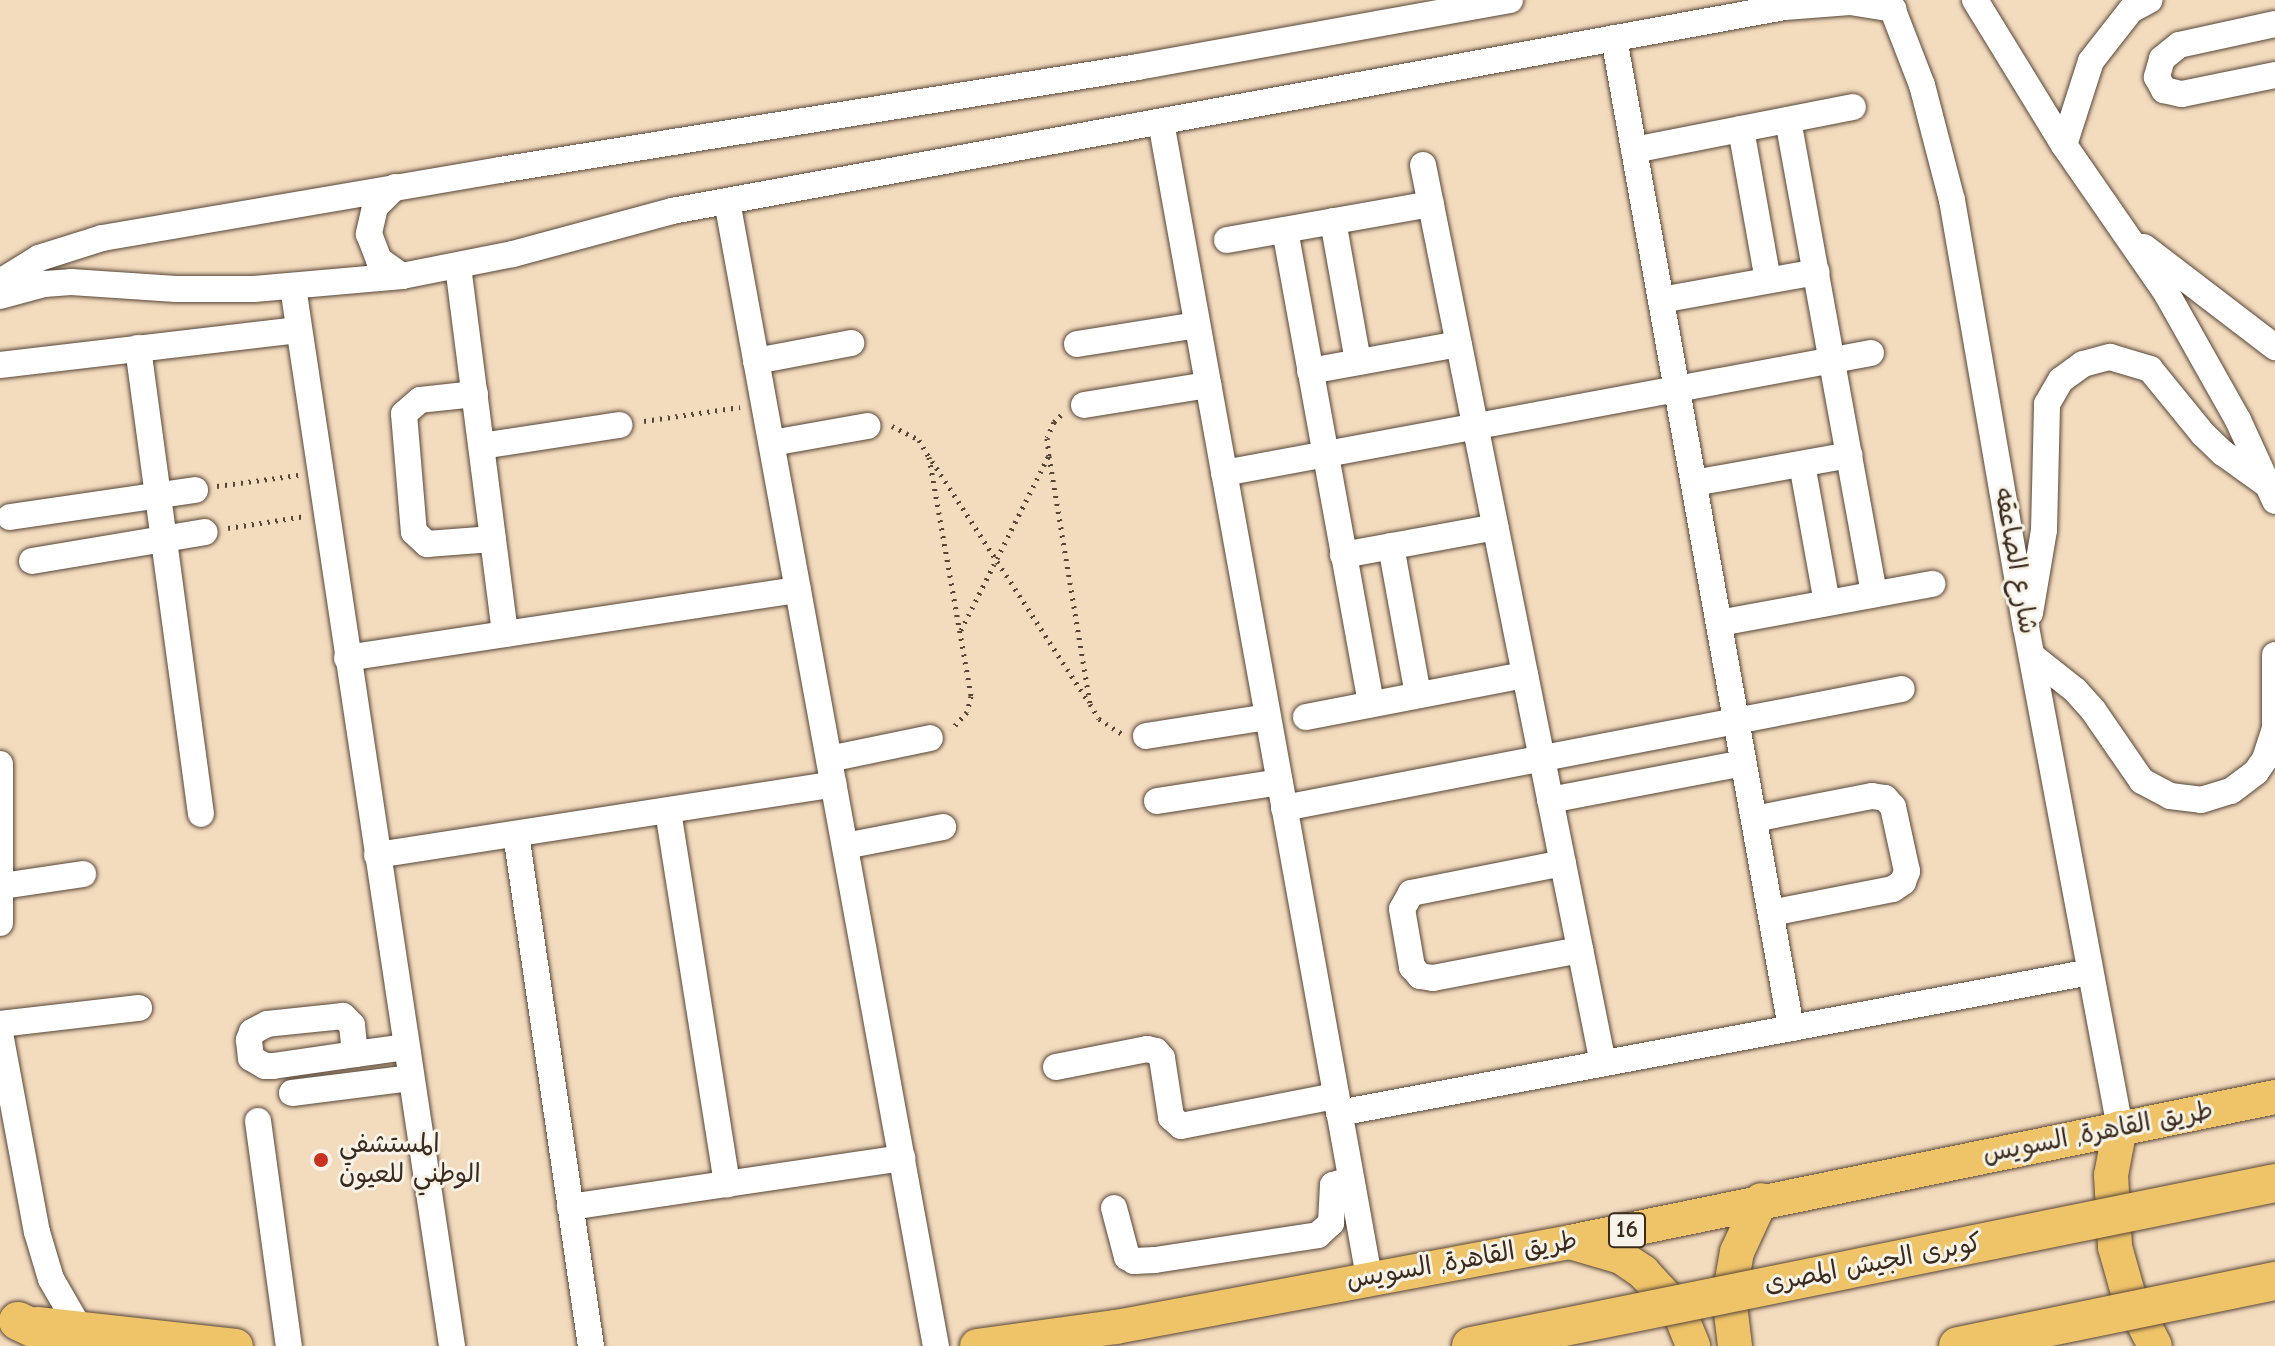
<!DOCTYPE html>
<html>
<head>
<meta charset="utf-8">
<style>
  body { margin:0 }
  #map { position:relative; width:2275px; height:1346px; overflow:hidden; background:#f3dbbe; font-family:"Comic Neue","Playpen Sans Arabic",sans-serif }
  div>[style] { position:absolute }
  .path>* { height:5px; margin-top:-2.5px; transform-origin:0; background:repeating-linear-gradient(90deg,#574536 0 2px,transparent 0 8px) }
  .roads { filter:drop-shadow(0 0 2px #574536) drop-shadow(0 0 2px #574536) }
  .minor>* { height:26px; margin:-13px; padding:0 13px; transform-origin:13px; border-radius:13px; background:#fff }
  .major>* { height:34px; margin:-17px; padding:0 17px; transform-origin:17px; border-radius:17px; background:#efc469 }
  .highway>* { height:38px; margin:-19px; padding:0 19px; transform-origin:19px; border-radius:19px; background:#efc469 }
  .bridges { filter:drop-shadow(0 0 2px #574536) drop-shadow(0 0 2px #574536) }
  .highway-bridge>* { height:38px; margin:-19px; padding:0 19px; transform-origin:19px; border-radius:19px; background:#efc469 }
  .dots>* { width:22px; height:22px; translate:-50% -50%; box-sizing:border-box; border:4px solid #f7f3e8; border-radius:50% }
  span { translate:-50% -50%; white-space:nowrap; text-align:center; line-height:1.15; -webkit-text-stroke:6px #f7f3e8; paint-order:stroke }
  .shield-label span { padding:2px 6px; background:#f7f3e8; border:2px solid; border-radius:6px; -webkit-text-stroke-width:0 }
  .shield-label { font-size:24px; color:#3b2a1e; font-weight:700 }
  .street-label { font-size:26px; color:#3b2a1e }
  .poi-label { font-size:26px; color:#3b2a1e }
  .left { translate:0 -50%; text-align:left }
</style>
</head>
<body>
<div id="map">
  <div class="path">
    <div style="left:1061px;top:415px;width:10px;rotate:135deg"></div>
    <div style="left:1054px;top:422px;width:17px;rotate:114deg"></div>
    <div style="left:1047px;top:438px;width:18px;rotate:84deg"></div>
    <div style="left:1049px;top:456px;width:251px;rotate:80.6deg"></div>
    <div style="left:1090px;top:704px;width:17px;rotate:59deg"></div>
    <div style="left:1099px;top:719px;width:27px;rotate:33deg"></div>
    <div style="left:644px;top:421px;width:97px;rotate:-8.3deg"></div>
    <div style="left:892px;top:426px;width:30px;rotate:27deg"></div>
    <div style="left:919px;top:440px;width:20px;rotate:60deg"></div>
    <div style="left:929px;top:457px;width:243px;rotate:80deg"></div>
    <div style="left:971px;top:696px;width:16px;rotate:104deg"></div>
    <div style="left:967px;top:712px;width:24px;rotate:132deg"></div>
    <div style="left:932px;top:461px;width:286px;rotate:57deg"></div>
    <div style="left:217px;top:486px;width:82px;rotate:-7.7deg"></div>
    <div style="left:228px;top:528px;width:78px;rotate:-8.9deg"></div>
    <div style="left:961px;top:630px;width:194px;rotate:-63.3deg"></div>
  </div>
  <div class="roads">
    <div class="minor">
      <div style="left:1889px;top:0;width:91px;rotate:68.8deg"></div>
      <div style="left:1922px;top:85px;width:119px;rotate:75.4deg"></div>
      <div style="left:1952px;top:200px;width:433px;rotate:80.2deg"></div>
      <div style="left:2026px;top:627px;width:510px;rotate:79.37deg"></div>
      <div style="left:1975px;top:0;width:170px;rotate:58.5deg"></div>
      <div style="left:2064px;top:145px;width:181px;rotate:55.3deg"></div>
      <div style="left:2167px;top:294px;width:145px;rotate:60.6deg"></div>
      <div style="left:2238px;top:420px;width:89px;rotate:65.4deg"></div>
      <div style="left:2275px;top:24px;width:98px;rotate:167.7deg"></div>
      <div style="left:2179px;top:45px;width:22px;rotate:141deg"></div>
      <div style="left:2162px;top:59px;width:19px;rotate:106deg"></div>
      <div style="left:2157px;top:77px;width:15px;rotate:62deg"></div>
      <div style="left:2164px;top:90px;width:18px;rotate:13deg"></div>
      <div style="left:2182px;top:94px;width:95px;rotate:-11.5deg"></div>
      <div style="left:1614px;top:38px;width:1006px;rotate:79.86deg"></div>
      <div style="left:1788px;top:120px;width:482px;rotate:79.7deg"></div>
      <div style="left:1161px;top:122px;width:1174px;rotate:79.79deg"></div>
      <div style="left:1741px;top:129px;width:153px;rotate:79.9deg"></div>
      <div style="left:2064px;top:145px;width:88px;rotate:-72.2deg"></div>
      <div style="left:2091px;top:61px;width:65px;rotate:-51.9deg"></div>
      <div style="left:2131px;top:10px;width:21px;rotate:-28deg"></div>
      <div style="left:1634px;top:150px;width:223px;rotate:-11.1deg"></div>
      <div style="left:1423px;top:165px;width:916px;rotate:78.67deg"></div>
      <div style="left:395px;top:187px;width:28px;rotate:135deg"></div>
      <div style="left:375px;top:207px;width:28px;rotate:103deg"></div>
      <div style="left:369px;top:234px;width:28px;rotate:69deg"></div>
      <div style="left:379px;top:260px;width:28px;rotate:35deg"></div>
      <div style="left:727px;top:201px;width:1164px;rotate:79.66deg"></div>
      <div style="left:1333px;top:221px;width:143px;rotate:79.9deg"></div>
      <div style="left:1285px;top:230px;width:482px;rotate:79.7deg"></div>
      <div style="left:1227px;top:240px;width:207px;rotate:-10deg"></div>
      <div style="left:2144px;top:247px;width:165px;rotate:37.4deg"></div>
      <div style="left:458px;top:266px;width:371px;rotate:82.7deg"></div>
      <div style="left:0;top:282px;width:46px;rotate:-31.6deg"></div>
      <div style="left:39px;top:258px;width:66px;rotate:-17.6deg"></div>
      <div style="left:102px;top:238px;width:404px;rotate:-9.7deg"></div>
      <div style="left:500px;top:170px;width:646px;rotate:-9.17deg"></div>
      <div style="left:1138px;top:67px;width:378px;rotate:-10.2deg"></div>
      <div style="left:293px;top:287px;width:1071px;rotate:81.46deg"></div>
      <div style="left:0;top:296px;width:46px;rotate:-15.3deg"></div>
      <div style="left:44px;top:284px;width:27px;rotate:-4deg"></div>
      <div style="left:71px;top:282px;width:105px;rotate:3.8deg"></div>
      <div style="left:176px;top:289px;width:78px"></div>
      <div style="left:254px;top:289px;width:149px;rotate:-5deg"></div>
      <div style="left:402px;top:276px;width:113px;rotate:-11.2deg"></div>
      <div style="left:513px;top:254px;width:165px;rotate:-15.1deg"></div>
      <div style="left:672px;top:211px;width:1132px;rotate:-10.39deg"></div>
      <div style="left:1785px;top:7px;width:65px;rotate:-4.4deg"></div>
      <div style="left:1850px;top:2px;width:44px;rotate:9.2deg"></div>
      <div style="left:1661px;top:300px;width:158px;rotate:-10.2deg"></div>
      <div style="left:1077px;top:344px;width:121px;rotate:-9deg"></div>
      <div style="left:138px;top:348px;width:470px;rotate:82.3deg"></div>
      <div style="left:756px;top:361px;width:97px;rotate:-10.7deg"></div>
      <div style="left:0;top:365px;width:300px;rotate:-6.7deg"></div>
      <div style="left:1310px;top:371px;width:151px;rotate:-10.3deg"></div>
      <div style="left:475px;top:394px;width:55px;rotate:173.8deg"></div>
      <div style="left:420px;top:400px;width:21px;rotate:139deg"></div>
      <div style="left:404px;top:414px;width:118px;rotate:85.2deg"></div>
      <div style="left:414px;top:532px;width:18px;rotate:43deg"></div>
      <div style="left:427px;top:544px;width:66px;rotate:-4.3deg"></div>
      <div style="left:1084px;top:405px;width:126px;rotate:-9.2deg"></div>
      <div style="left:772px;top:443px;width:97px;rotate:-10.1deg"></div>
      <div style="left:482px;top:446px;width:139px;rotate:-8.7deg"></div>
      <div style="left:1802px;top:464px;width:141px;rotate:79.8deg"></div>
      <div style="left:1224px;top:473px;width:658px;rotate:-10.51deg"></div>
      <div style="left:1694px;top:483px;width:158px;rotate:-10.2deg"></div>
      <div style="left:10px;top:517px;width:187px;rotate:-8.3deg"></div>
      <div style="left:1391px;top:546px;width:151px;rotate:79.7deg"></div>
      <div style="left:1343px;top:555px;width:155px;rotate:-10.4deg"></div>
      <div style="left:32px;top:561px;width:175px;rotate:-9.5deg"></div>
      <div style="left:2030px;top:613px;width:84px;rotate:-80.4deg"></div>
      <div style="left:2044px;top:530px;width:126px;rotate:-88.6deg"></div>
      <div style="left:2047px;top:404px;width:28px;rotate:-60deg"></div>
      <div style="left:2061px;top:380px;width:27px;rotate:-36deg"></div>
      <div style="left:2083px;top:364px;width:28px;rotate:-15deg"></div>
      <div style="left:2110px;top:357px;width:42px;rotate:16.7deg"></div>
      <div style="left:2150px;top:369px;width:84px;rotate:50.8deg"></div>
      <div style="left:2203px;top:434px;width:28px;rotate:44deg"></div>
      <div style="left:2223px;top:453px;width:57px;rotate:35.7deg"></div>
      <div style="left:1719px;top:623px;width:217px;rotate:-10.4deg"></div>
      <div style="left:2032px;top:656px;width:55px;rotate:38.3deg"></div>
      <div style="left:2075px;top:690px;width:27px;rotate:48deg"></div>
      <div style="left:2093px;top:710px;width:86px;rotate:55.4deg"></div>
      <div style="left:2142px;top:781px;width:32px;rotate:28deg"></div>
      <div style="left:2170px;top:796px;width:31px;rotate:7deg"></div>
      <div style="left:2201px;top:800px;width:31px;rotate:-17deg"></div>
      <div style="left:2231px;top:791px;width:31px;rotate:-37deg"></div>
      <div style="left:2256px;top:772px;width:16px;rotate:-55deg"></div>
      <div style="left:2265px;top:759px;width:32px;rotate:-72deg"></div>
      <div style="left:2275px;top:729px;width:74px;rotate:-90deg"></div>
      <div style="left:347px;top:658px;width:456px;rotate:-8.6deg"></div>
      <div style="left:1306px;top:717px;width:223px;rotate:-10.9deg"></div>
      <div style="left:1146px;top:736px;width:123px;rotate:-8.9deg"></div>
      <div style="left:829px;top:759px;width:103px;rotate:-11.7deg"></div>
      <div style="left:0;top:764px;width:159px;rotate:90deg"></div>
      <div style="left:1550px;top:800px;width:197px;rotate:-10.8deg"></div>
      <div style="left:1157px;top:801px;width:124px;rotate:-8.8deg"></div>
      <div style="left:1284px;top:808px;width:629px;rotate:-10.9deg"></div>
      <div style="left:668px;top:811px;width:378px;rotate:81deg"></div>
      <div style="left:1754px;top:819px;width:120px;rotate:-11deg"></div>
      <div style="left:1872px;top:796px;width:13px;rotate:9deg"></div>
      <div style="left:1885px;top:798px;width:12px;rotate:48deg"></div>
      <div style="left:1893px;top:807px;width:66px;rotate:77.7deg"></div>
      <div style="left:1907px;top:871px;width:12px;rotate:110deg"></div>
      <div style="left:1903px;top:882px;width:12px;rotate:145deg"></div>
      <div style="left:1893px;top:889px;width:124px;rotate:168.9deg"></div>
      <div style="left:516px;top:834px;width:517px;rotate:81.67deg"></div>
      <div style="left:845px;top:846px;width:100px;rotate:-11deg"></div>
      <div style="left:377px;top:855px;width:462px;rotate:-8.8deg"></div>
      <div style="left:1563px;top:863px;width:155px;rotate:168.8deg"></div>
      <div style="left:1411px;top:893px;width:18px;rotate:119deg"></div>
      <div style="left:1402px;top:909px;width:59px;rotate:80.2deg"></div>
      <div style="left:1412px;top:967px;width:12px;rotate:48deg"></div>
      <div style="left:1420px;top:976px;width:13px;rotate:9deg"></div>
      <div style="left:1433px;top:978px;width:150px;rotate:-10.8deg"></div>
      <div style="left:2px;top:886px;width:82px;rotate:-8.4deg"></div>
      <div style="left:0;top:1024px;width:140px;rotate:-6.6deg"></div>
      <div style="left:0;top:1033px;width:202px;rotate:79.5deg"></div>
      <div style="left:37px;top:1232px;width:49px;rotate:73.4deg"></div>
      <div style="left:51px;top:1279px;width:60px;rotate:60deg"></div>
      <div style="left:355px;top:1054px;width:29px;rotate:-96deg"></div>
      <div style="left:352px;top:1025px;width:13px;rotate:-135deg"></div>
      <div style="left:343px;top:1016px;width:76px;rotate:174deg"></div>
      <div style="left:267px;top:1024px;width:17px;rotate:152deg"></div>
      <div style="left:252px;top:1032px;width:9px;rotate:111deg"></div>
      <div style="left:249px;top:1040px;width:18px;rotate:84deg"></div>
      <div style="left:251px;top:1058px;width:16px;rotate:30deg"></div>
      <div style="left:265px;top:1066px;width:8px"></div>
      <div style="left:273px;top:1066px;width:83px;rotate:-8.3deg"></div>
      <div style="left:355px;top:1054px;width:51px;rotate:-7.8deg"></div>
      <div style="left:1056px;top:1067px;width:93px;rotate:-11.2deg"></div>
      <div style="left:1147px;top:1049px;width:9px;rotate:13deg"></div>
      <div style="left:1156px;top:1051px;width:9px;rotate:49deg"></div>
      <div style="left:1162px;top:1058px;width:60px;rotate:81.3deg"></div>
      <div style="left:1171px;top:1117px;width:13px;rotate:42deg"></div>
      <div style="left:1181px;top:1126px;width:158px;rotate:-11deg"></div>
      <div style="left:292px;top:1093px;width:119px;rotate:-7.2deg"></div>
      <div style="left:1339px;top:1113px;width:764px;rotate:-10.63deg"></div>
      <div style="left:258px;top:1121px;width:227px;rotate:82.2deg"></div>
      <div style="left:570px;top:1207px;width:336px;rotate:-8.4deg"></div>
      <div style="left:1114px;top:1208px;width:51px;rotate:75.1deg"></div>
      <div style="left:1127px;top:1257px;width:8px;rotate:30deg"></div>
      <div style="left:1134px;top:1261px;width:21px;rotate:-3deg"></div>
      <div style="left:1155px;top:1260px;width:165px;rotate:-8.7deg"></div>
      <div style="left:1318px;top:1235px;width:18px;rotate:-43deg"></div>
      <div style="left:1331px;top:1223px;width:38px;rotate:-87deg"></div>
      <div style="left:1333px;top:1185px;width:19px;rotate:-16deg"></div>
    </div>
    <div class="major">
      <div style="left:2120px;top:1128px;width:48px;rotate:100.8deg"></div>
      <div style="left:2111px;top:1175px;width:72px;rotate:86.8deg"></div>
      <div style="left:2115px;top:1247px;width:48px;rotate:74.2deg"></div>
      <div style="left:2128px;top:1293px;width:59px;rotate:63deg"></div>
      <div style="left:1573px;top:1243px;width:50px;rotate:16.3deg"></div>
      <div style="left:1621px;top:1257px;width:27px;rotate:34deg"></div>
      <div style="left:1643px;top:1272px;width:53px;rotate:47.3deg"></div>
      <div style="left:1679px;top:1311px;width:38px;rotate:68deg"></div>
      <div style="left:37px;top:1324px;width:200px;rotate:6.3deg"></div>
      <div style="left:977px;top:1346px;width:140px;rotate:-7.8deg"></div>
      <div style="left:1116px;top:1327px;width:462px;rotate:-10.6deg"></div>
      <div style="left:1570px;top:1242px;width:720px;rotate:-11.62deg"></div>
      <div style="left:1735px;top:1346px;width:38px;rotate:-97deg"></div>
      <div style="left:1730px;top:1308px;width:28px;rotate:-86deg"></div>
      <div style="left:1732px;top:1280px;width:28px;rotate:-80deg"></div>
      <div style="left:1737px;top:1252px;width:57px;rotate:-65.2deg"></div>
    </div>
    <div class="highway">
      <div style="left:18px;top:1321px;width:59px;rotate:25.3deg"></div>
    </div>
  </div>
  <div class="bridges">
    <div class="highway-bridge">
      <div style="left:1471px;top:1346px;width:820px;rotate:-11.46deg"></div>
      <div style="left:1958px;top:1346px;width:324px;rotate:-11.6deg"></div>
    </div>
  </div>
  <div class="dots">
    <div style="left:321px;top:1160px;background:#c8321e"></div>
  </div>
  <div class="shield-label">
    <span style="left:1627px;top:1230px">16</span>
  </div>
  <div class="street-label">
    <span style="left:2015px;top:561px;rotate:80deg">شارع الصاعقه</span>
    <span style="left:2098px;top:1133px;rotate:-11deg">طريق القاهرة, السويس</span>
    <span style="left:1462px;top:1261px;rotate:-10deg">طريق القاهرة, السويس</span>
    <span style="left:1873px;top:1264px;rotate:-11deg">كوبرى الجيش المصرى</span>
  </div>
  <div class="poi-label">
    <span class="left" style="left:339px;top:1160px">المستشفي<br>الوطني للعيون</span>
  </div>
</div>
</body>
</html>
